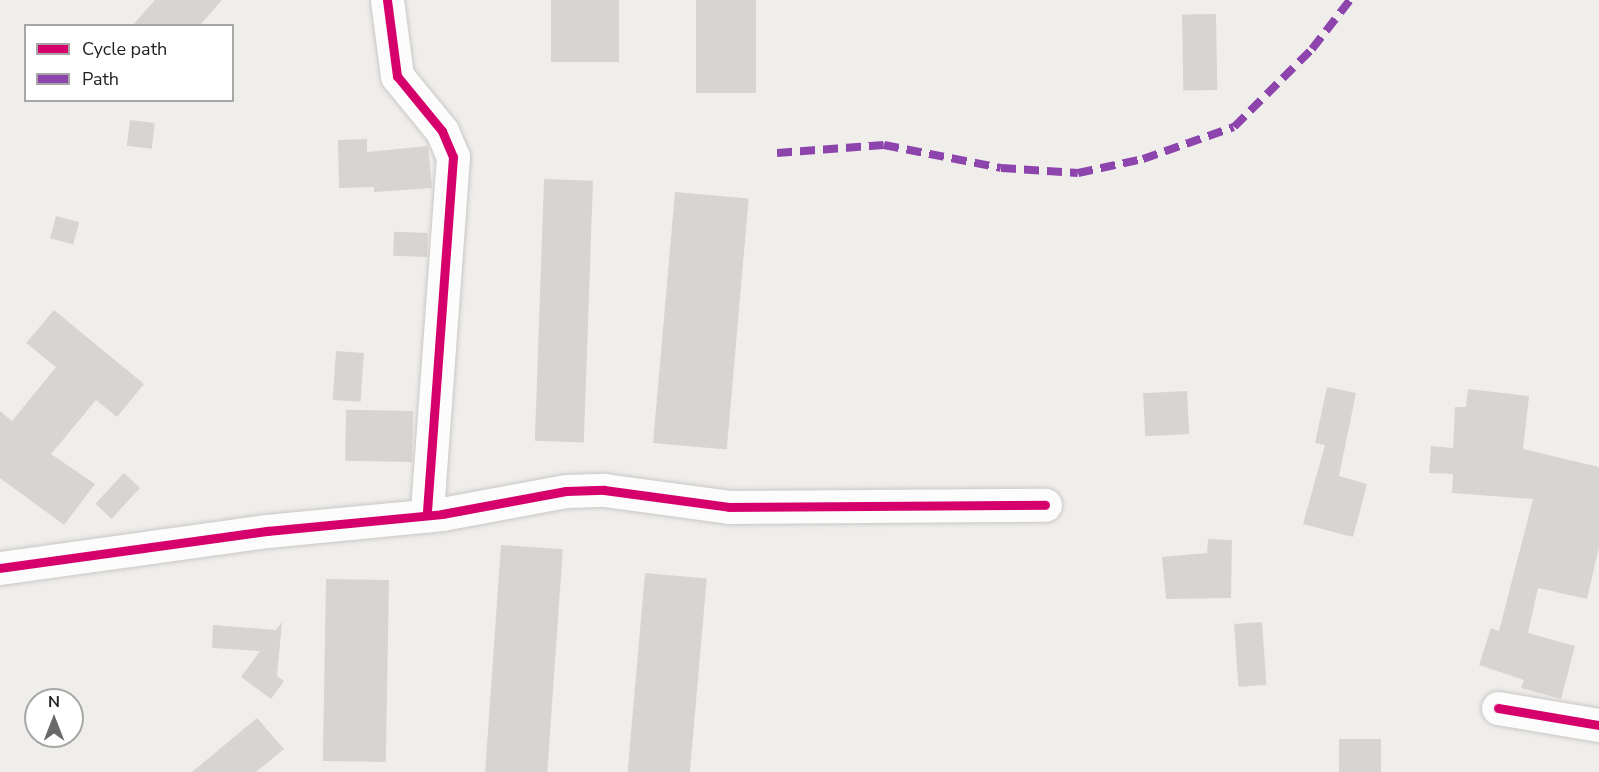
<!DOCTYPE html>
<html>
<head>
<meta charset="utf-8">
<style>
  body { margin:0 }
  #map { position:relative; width:1599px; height:772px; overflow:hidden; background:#f0eeeb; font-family:"Nunito Sans",sans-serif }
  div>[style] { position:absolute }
  .building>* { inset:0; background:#d7d4d2; transform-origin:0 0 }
  .roads { filter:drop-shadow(0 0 2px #c9c8c7) drop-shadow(0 0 2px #c9c8c7) }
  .minor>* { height:33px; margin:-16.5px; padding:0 16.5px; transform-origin:16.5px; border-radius:16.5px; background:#fdfcfc }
  .quiet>* { height:8px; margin-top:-4px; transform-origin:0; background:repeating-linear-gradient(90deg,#8e44ad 0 15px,transparent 0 23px) }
  .cycleway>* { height:9px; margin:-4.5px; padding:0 4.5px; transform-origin:4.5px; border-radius:4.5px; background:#d6006c }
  span { translate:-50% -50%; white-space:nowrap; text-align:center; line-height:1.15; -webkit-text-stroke:6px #fff; paint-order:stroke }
  .legend { position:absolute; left:24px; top:24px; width:210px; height:78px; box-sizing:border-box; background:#fff; border:2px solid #a7a7a7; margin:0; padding:8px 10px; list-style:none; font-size:18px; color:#222 }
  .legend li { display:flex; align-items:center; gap:12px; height:30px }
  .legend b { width:30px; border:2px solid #a7a7a7 }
  .north { position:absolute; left:24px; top:688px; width:60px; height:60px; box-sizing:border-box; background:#fff; border:2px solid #a7a7a7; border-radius:50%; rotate:0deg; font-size:16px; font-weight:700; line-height:24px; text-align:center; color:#222 }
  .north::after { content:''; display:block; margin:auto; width:21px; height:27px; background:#6a6968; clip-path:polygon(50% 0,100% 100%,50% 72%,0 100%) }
</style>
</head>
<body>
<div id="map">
  <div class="building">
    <div style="clip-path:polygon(155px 0,222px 0,199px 26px,132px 26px)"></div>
    <div style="left:551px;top:0;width:68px;height:62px"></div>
    <div style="left:696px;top:0;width:60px;height:93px"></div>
    <div style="left:1216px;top:14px;width:76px;height:34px;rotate:89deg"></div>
    <div style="left:130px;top:120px;width:25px;height:26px;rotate:7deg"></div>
    <div style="clip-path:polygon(367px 139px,367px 152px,428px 146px,432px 188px,374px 192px,374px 187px,339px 188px,338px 140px)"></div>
    <div style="left:544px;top:179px;width:49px;height:262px;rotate:2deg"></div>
    <div style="left:675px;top:192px;width:74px;height:252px;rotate:5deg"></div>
    <div style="left:56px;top:216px;width:24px;height:23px;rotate:15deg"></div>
    <div style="left:428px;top:233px;width:24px;height:34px;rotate:92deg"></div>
    <div style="clip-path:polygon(54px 310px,144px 384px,117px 417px,96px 400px,51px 454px,95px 484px,64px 525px,0 478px,0 411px,12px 421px,56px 367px,26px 343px)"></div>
    <div style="left:336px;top:351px;width:28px;height:49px;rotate:4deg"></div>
    <div style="clip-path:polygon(1327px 387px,1356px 393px,1339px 476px,1367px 484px,1353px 537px,1303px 524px,1325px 445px,1315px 443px)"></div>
    <div style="clip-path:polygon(1468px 389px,1529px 396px,1523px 449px,1599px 467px,1599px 547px,1587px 599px,1538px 588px,1528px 633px,1575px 646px,1561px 699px,1521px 688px,1524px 680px,1479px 665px,1491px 628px,1499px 631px,1533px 499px,1452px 493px,1453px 474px,1429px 473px,1431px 446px,1453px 448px,1455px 407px,1466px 407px)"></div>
    <div style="left:1187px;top:391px;width:43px;height:44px;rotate:87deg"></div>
    <div style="left:413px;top:411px;width:51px;height:67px;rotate:91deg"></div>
    <div style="left:124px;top:473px;width:22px;height:42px;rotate:43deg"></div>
    <div style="clip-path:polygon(1208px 539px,1232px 540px,1231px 598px,1166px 599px,1162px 557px,1207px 553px)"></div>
    <div style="left:501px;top:545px;width:62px;height:228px;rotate:4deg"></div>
    <div style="left:645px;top:573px;width:62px;height:200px;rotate:5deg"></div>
    <div style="left:326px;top:579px;width:63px;height:182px;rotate:1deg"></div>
    <div style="clip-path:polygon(282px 622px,277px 676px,284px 681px,271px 699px,241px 677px,260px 651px,212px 648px,213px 625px,276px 630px)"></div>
    <div style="left:1262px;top:622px;width:63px;height:28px;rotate:86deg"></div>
    <div style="clip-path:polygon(257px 718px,284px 749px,256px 772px,192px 772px)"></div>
    <div style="left:1339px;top:739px;width:42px;height:33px"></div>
  </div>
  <div class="roads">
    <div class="minor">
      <div style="left:387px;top:0;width:77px;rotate:82.5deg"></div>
      <div style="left:397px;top:76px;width:71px;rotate:50.7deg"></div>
      <div style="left:442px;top:131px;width:28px;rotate:67deg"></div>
      <div style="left:453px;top:157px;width:359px;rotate:94.2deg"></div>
      <div style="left:0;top:568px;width:270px;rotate:-7.9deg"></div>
      <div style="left:267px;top:531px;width:176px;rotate:-5.5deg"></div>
      <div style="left:442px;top:514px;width:126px;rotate:-10.5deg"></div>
      <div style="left:566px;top:491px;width:38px;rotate:-2deg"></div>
      <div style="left:604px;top:490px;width:126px;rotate:7.7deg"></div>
      <div style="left:729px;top:507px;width:316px;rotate:-0.4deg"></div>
      <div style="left:1498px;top:708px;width:102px;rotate:9.6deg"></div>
    </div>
  </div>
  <div class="quiet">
    <div style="left:777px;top:153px;width:107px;rotate:-4.3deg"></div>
    <div style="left:884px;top:145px;width:119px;rotate:11.1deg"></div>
    <div style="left:1001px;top:168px;width:77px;rotate:3.7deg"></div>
    <div style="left:1078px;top:173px;width:66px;rotate:-12.2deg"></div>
    <div style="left:1143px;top:159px;width:96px;rotate:-19.4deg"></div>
    <div style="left:1234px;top:127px;width:110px;rotate:-45deg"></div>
    <div style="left:1312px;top:49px;width:62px;rotate:-52.2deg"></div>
  </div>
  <div class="cycleway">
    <div style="left:387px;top:0;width:77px;rotate:82.5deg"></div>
    <div style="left:397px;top:76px;width:71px;rotate:50.7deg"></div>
    <div style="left:442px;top:131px;width:28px;rotate:67deg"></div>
    <div style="left:453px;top:157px;width:359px;rotate:94.2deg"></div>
    <div style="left:0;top:568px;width:270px;rotate:-7.9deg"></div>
    <div style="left:267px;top:531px;width:176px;rotate:-5.5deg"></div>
    <div style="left:442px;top:514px;width:126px;rotate:-10.5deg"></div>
    <div style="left:566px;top:491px;width:38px;rotate:-2deg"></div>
    <div style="left:604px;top:490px;width:126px;rotate:7.7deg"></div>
    <div style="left:729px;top:507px;width:316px;rotate:-0.4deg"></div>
    <div style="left:1498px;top:708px;width:102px;rotate:9.6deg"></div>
  </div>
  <ul class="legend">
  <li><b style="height:8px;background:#d6006c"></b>Cycle path</li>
  <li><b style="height:8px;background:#8e44ad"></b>Path</li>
  </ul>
  <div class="north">N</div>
</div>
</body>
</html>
